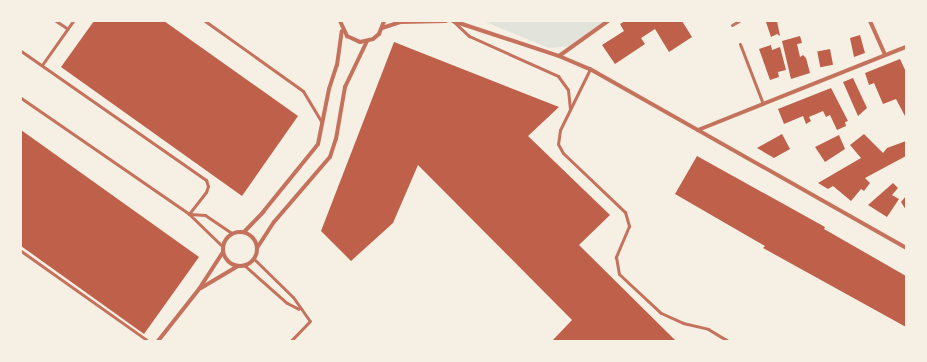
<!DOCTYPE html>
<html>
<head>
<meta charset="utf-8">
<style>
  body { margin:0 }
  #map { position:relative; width:927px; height:362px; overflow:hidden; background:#f6efe4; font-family:"Sofia Sans Condensed",sans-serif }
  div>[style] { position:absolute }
  .green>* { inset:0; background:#e2e4dc }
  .building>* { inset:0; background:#bf614a; transform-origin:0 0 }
  .service>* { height:3px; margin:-1.5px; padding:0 1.5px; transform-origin:1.5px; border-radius:1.5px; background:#c5725c }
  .minor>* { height:4px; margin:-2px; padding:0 2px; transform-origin:2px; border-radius:2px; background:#c5725c }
  .minor>.ring { margin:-2px; padding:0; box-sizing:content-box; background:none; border:4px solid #c5725c; border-radius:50% }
  span { translate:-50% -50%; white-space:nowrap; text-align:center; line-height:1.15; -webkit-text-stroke:3px #f6efe4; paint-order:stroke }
  .frame { position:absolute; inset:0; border:22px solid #f6efe4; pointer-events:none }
</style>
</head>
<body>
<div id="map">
  <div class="green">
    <div style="clip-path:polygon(483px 21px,608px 21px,572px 46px,549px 48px)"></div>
  </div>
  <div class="building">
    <div style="clip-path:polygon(94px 21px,164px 21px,298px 116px,242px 196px,61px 67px)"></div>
    <div style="clip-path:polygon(625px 21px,682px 21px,692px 37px,669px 52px,655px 29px,641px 38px,645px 44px,615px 64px,602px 45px,624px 31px,620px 24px)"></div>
    <div style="clip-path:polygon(777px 21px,780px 36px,777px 34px,771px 37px,766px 22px)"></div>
    <div style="clip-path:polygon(860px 35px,865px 53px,854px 57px,850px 38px)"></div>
    <div style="clip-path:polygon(800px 36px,802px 43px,797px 44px,800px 57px,803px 55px,806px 58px,810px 73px,791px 79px,782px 41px)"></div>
    <div style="clip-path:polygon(394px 42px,559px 107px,528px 136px,610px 215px,579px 245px,676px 341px,552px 341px,572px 320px,418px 165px,393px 223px,351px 261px,321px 231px)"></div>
    <div style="clip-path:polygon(771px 45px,772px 50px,780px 47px,786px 70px,778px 72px,779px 77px,770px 80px,759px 49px)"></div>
    <div style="left:830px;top:49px;width:16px;height:13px;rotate:79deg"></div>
    <div style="clip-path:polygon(900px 59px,906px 72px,906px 118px,896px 99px,883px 104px,874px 83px,869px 85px,865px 73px)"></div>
    <div style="clip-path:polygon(853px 78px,867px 108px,858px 116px,843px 82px)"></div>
    <div style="clip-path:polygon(831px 88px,848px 121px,845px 122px,846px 126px,837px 130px,830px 115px,826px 117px,823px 111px,809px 117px,811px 121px,806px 124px,803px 116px,784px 124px,778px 109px)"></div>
    <div style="clip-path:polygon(21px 130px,199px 257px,144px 334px,21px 246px)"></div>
    <div style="clip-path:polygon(782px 134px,790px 149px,774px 158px,757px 148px)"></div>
    <div style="clip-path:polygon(864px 134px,883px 153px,887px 148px,906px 141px,906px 156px,865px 178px,870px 183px,864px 191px,861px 189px,851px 201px,833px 186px,828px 189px,818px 183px,861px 158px,850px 145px)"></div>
    <div style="clip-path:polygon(839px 135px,845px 149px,825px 162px,815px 147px)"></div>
    <div style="clip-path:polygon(697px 156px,825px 227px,824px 229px,906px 276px,906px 327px,763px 248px,765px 246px,675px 194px)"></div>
    <div style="clip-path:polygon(893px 183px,898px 188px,892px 195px,899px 199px,887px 217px,868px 205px)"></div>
    <div style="clip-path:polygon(906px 196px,906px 210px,901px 202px)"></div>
  </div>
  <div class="service">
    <div style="left:56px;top:21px;width:14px;rotate:34deg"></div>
    <div style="left:205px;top:21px;width:120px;rotate:35.5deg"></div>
    <div style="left:303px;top:91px;width:37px;rotate:59deg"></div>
    <div style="left:454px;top:22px;width:21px;rotate:43deg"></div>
    <div style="left:469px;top:36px;width:98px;rotate:24.2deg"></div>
    <div style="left:558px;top:76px;width:17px;rotate:54deg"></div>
    <div style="left:568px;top:90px;width:19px;rotate:84deg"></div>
    <div style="left:732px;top:25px;width:8px;rotate:-30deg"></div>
    <div style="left:740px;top:44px;width:64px;rotate:69deg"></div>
    <div style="left:21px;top:51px;width:226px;rotate:34.9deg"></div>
    <div style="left:206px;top:180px;width:6px;rotate:72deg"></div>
    <div style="left:208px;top:186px;width:6px;rotate:108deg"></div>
    <div style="left:206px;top:192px;width:28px;rotate:128deg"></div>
    <div style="left:42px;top:65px;width:54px;rotate:-54.8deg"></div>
    <div style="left:590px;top:69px;width:68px;rotate:116.2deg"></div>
    <div style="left:560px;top:130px;width:14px;rotate:98deg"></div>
    <div style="left:558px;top:144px;width:10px;rotate:61deg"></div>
    <div style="left:563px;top:153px;width:86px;rotate:43.6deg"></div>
    <div style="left:625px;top:212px;width:15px;rotate:74deg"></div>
    <div style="left:629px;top:226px;width:34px;rotate:113deg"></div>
    <div style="left:616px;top:257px;width:17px;rotate:80deg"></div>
    <div style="left:619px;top:274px;width:57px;rotate:42.9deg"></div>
    <div style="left:661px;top:313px;width:24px;rotate:24deg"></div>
    <div style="left:683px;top:323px;width:26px;rotate:13deg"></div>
    <div style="left:708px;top:329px;width:23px;rotate:31deg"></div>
    <div style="left:21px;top:98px;width:204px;rotate:34.6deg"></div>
    <div style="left:189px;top:214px;width:46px;rotate:44.1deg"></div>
    <div style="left:189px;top:214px;width:16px;rotate:4deg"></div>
    <div style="left:205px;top:215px;width:32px;rotate:34deg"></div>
    <div style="left:21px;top:251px;width:156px;rotate:35.3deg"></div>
    <div style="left:254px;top:259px;width:54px;rotate:44.3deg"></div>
    <div style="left:293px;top:297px;width:29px;rotate:55deg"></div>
    <div style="left:310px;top:321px;width:28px;rotate:134deg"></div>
    <div style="left:244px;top:265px;width:57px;rotate:41.5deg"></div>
    <div style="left:287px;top:303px;width:13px;rotate:27deg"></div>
  </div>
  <div class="minor">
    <div style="left:340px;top:21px;width:17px;rotate:65deg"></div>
    <div style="left:347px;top:36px;width:14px;rotate:25deg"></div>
    <div style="left:360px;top:42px;width:13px;rotate:-13deg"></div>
    <div style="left:373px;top:39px;width:8px;rotate:-40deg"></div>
    <div style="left:379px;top:34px;width:14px;rotate:-69deg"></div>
    <div style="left:453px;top:21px;width:112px;rotate:18.3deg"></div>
    <div style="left:559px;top:56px;width:34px;rotate:23deg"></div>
    <div style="left:590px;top:69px;width:363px;rotate:29.5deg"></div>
    <div style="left:870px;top:21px;width:37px;rotate:66deg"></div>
    <div style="left:382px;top:28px;width:20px;rotate:-18deg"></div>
    <div style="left:401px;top:22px;width:45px;rotate:-1.3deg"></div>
    <div style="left:559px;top:56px;width:60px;rotate:-35.5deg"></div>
    <div style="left:698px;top:130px;width:224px;rotate:-21.8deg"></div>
    <div class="ring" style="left:223px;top:232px;width:30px;height:30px"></div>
    <div style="left:244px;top:232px;width:28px;rotate:-46deg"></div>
    <div style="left:263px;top:212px;width:87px;rotate:-51deg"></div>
    <div style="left:318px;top:144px;width:56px;rotate:-78.7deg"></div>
    <div style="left:329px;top:89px;width:25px;rotate:-72deg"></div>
    <div style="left:337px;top:65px;width:34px;rotate:-82deg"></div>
    <div style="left:257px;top:248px;width:31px;rotate:-57deg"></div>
    <div style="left:274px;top:222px;width:86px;rotate:-49.3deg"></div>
    <div style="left:330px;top:157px;width:19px;rotate:-72deg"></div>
    <div style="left:336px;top:139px;width:53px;rotate:-80.2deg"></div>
    <div style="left:345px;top:87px;width:51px;rotate:-64.4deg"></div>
    <div style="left:201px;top:288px;width:43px;rotate:-30.7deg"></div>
    <div style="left:158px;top:341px;width:66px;rotate:-51.7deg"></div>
    <div style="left:199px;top:289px;width:44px;rotate:-57deg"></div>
  </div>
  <div class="frame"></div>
</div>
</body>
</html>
